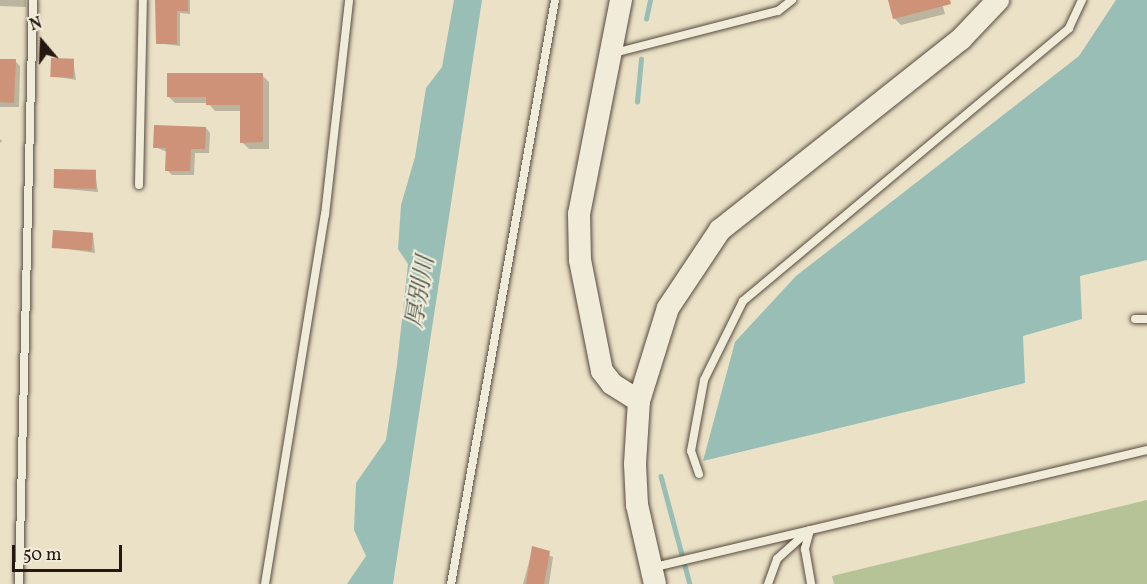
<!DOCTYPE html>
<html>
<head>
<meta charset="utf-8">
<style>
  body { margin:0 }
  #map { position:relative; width:1147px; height:584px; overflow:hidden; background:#eae1c6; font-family:Vollkorn,"Noto Serif JP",serif }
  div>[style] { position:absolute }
  .green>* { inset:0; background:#b6c396 }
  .water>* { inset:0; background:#98beb5 }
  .shadow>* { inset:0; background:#0003; transform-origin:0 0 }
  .stream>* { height:4.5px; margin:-2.25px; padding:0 2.25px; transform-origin:2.25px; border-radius:2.25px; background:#98beb5 }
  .building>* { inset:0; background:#cd9277; transform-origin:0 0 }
  .roads { filter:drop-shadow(0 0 2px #564a3e) drop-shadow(0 0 2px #564a3e) }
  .lane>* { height:8px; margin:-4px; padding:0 4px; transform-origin:4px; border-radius:4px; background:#f1ecda }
  .secondary>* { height:22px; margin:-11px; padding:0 11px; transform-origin:11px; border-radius:11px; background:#f1ecda }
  span { translate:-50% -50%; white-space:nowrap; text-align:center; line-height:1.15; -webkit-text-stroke:4.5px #f1ecda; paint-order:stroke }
  .water-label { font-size:24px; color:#4d524a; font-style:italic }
  .north { position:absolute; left:12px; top:12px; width:60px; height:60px; -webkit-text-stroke:4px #f1ecda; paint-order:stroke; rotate:341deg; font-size:16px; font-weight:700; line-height:24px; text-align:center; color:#251810 }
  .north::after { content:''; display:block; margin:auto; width:21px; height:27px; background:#251810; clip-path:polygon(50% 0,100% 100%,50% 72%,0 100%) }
  .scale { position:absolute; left:12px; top:545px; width:110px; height:27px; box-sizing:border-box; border:3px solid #251810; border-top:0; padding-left:8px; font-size:18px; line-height:21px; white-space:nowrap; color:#251810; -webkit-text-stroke:4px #f1ecda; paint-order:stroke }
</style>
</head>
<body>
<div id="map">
  <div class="green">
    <div style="clip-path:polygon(1147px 500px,1147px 584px,834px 584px,832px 576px)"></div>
  </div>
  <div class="water">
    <div style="clip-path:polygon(454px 0,482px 0,393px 584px,347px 584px,366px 556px,354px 530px,356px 483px,386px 440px,397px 365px,408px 264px,398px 249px,401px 205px,415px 157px,426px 88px,442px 67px)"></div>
    <div style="clip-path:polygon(1116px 0,1147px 0,1147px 260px,1080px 276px,1082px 319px,1023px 336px,1025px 383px,703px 461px,735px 342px,796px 276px,1079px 56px)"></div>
  </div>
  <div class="shadow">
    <div style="clip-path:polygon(0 0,26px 0,26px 7px,0 6px)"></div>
    <div style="clip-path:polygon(159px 0,190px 0,190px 14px,180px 13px,180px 46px,157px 43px)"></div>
    <div style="clip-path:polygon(890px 0,941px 0,945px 14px,901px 25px,894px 18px)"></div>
    <div style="clip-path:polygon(0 60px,15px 61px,20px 66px,19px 107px,0 107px)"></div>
    <div style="clip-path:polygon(73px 60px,76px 80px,52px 76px)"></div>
    <div style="clip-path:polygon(262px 75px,269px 82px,269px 149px,249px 149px,242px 142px,242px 111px,215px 111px,208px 103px,175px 103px,168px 96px)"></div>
    <div style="clip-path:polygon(206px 128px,210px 133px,209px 153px,195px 153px,194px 175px,172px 175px,167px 170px,167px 152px,155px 147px)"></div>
    <div style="left:0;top:139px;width:3px;height:21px;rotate:45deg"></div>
    <div style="clip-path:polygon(95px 171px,98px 192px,55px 188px)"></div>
    <div style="clip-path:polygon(93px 234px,95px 253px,54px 247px)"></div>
    <div style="clip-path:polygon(533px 548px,553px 557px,549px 584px,523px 584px)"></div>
  </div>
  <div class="stream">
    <div style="left:646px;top:19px;width:19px;rotate:-78deg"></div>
    <div style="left:637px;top:102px;width:43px;rotate:-84.7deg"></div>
    <div style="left:661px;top:476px;width:112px;rotate:75deg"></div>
  </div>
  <div class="building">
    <div style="clip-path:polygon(155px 0,188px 0,188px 11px,177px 11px,177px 44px,156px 44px)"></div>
    <div style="clip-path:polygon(888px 0,950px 0,951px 4px,893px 19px)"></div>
    <div style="left:51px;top:58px;width:23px;height:19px;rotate:2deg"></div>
    <div style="clip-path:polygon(0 59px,16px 59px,14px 103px,0 102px)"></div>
    <div style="clip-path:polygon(167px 73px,263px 73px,263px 142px,240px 143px,240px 105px,206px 105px,206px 97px,167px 97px)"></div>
    <div style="clip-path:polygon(154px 125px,206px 127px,205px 149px,191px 149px,190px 171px,165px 171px,166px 148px,153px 148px)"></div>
    <div style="left:54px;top:169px;width:42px;height:19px;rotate:1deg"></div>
    <div style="left:53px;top:230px;width:40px;height:18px;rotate:4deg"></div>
    <div style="clip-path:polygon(532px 546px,550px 551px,544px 584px,526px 584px)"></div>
  </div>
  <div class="roads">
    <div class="lane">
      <div style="left:614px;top:53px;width:169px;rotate:-14.4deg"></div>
      <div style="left:778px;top:11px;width:18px;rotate:-38deg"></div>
      <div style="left:139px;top:185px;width:185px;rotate:-88.8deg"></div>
      <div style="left:1135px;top:319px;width:12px"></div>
      <div style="left:699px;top:474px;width:24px;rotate:-109deg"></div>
      <div style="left:691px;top:451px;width:72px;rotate:-79.6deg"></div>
      <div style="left:704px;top:380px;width:88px;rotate:-63.7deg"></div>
      <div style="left:743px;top:301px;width:425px;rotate:-39.9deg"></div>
      <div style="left:1069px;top:28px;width:31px;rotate:-65deg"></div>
      <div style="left:810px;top:530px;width:20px;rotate:105deg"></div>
      <div style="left:805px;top:549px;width:36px;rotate:80deg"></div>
      <div style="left:655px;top:567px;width:506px;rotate:-13.38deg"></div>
      <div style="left:19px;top:584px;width:584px;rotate:-88.63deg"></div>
      <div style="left:265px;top:584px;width:374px;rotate:-80.8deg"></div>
      <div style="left:325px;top:215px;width:216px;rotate:-83.6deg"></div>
      <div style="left:451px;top:584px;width:593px;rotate:-79.9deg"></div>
      <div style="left:768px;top:584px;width:27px;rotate:-70deg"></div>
      <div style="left:777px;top:559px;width:40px;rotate:-42deg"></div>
    </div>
    <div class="secondary">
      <div style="left:621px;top:0;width:218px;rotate:101.1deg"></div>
      <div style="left:579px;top:214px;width:46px;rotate:88.8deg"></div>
      <div style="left:580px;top:260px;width:113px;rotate:78.8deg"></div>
      <div style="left:602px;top:371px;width:16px;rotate:52deg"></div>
      <div style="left:612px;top:384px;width:32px;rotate:32deg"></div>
      <div style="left:655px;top:584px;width:81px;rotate:-102.8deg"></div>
      <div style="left:637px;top:505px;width:41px;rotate:-92.8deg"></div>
      <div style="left:635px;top:464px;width:63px;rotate:-86.4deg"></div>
      <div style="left:639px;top:401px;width:97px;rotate:-72.7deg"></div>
      <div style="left:668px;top:308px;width:94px;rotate:-56.3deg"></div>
      <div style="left:720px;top:230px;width:308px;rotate:-38.4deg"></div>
      <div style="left:961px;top:39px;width:54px;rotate:-46.5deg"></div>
    </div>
  </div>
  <div class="water-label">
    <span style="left:422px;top:292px;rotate:-80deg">厚別川</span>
  </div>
  <div class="north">N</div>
  <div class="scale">50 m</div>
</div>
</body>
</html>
